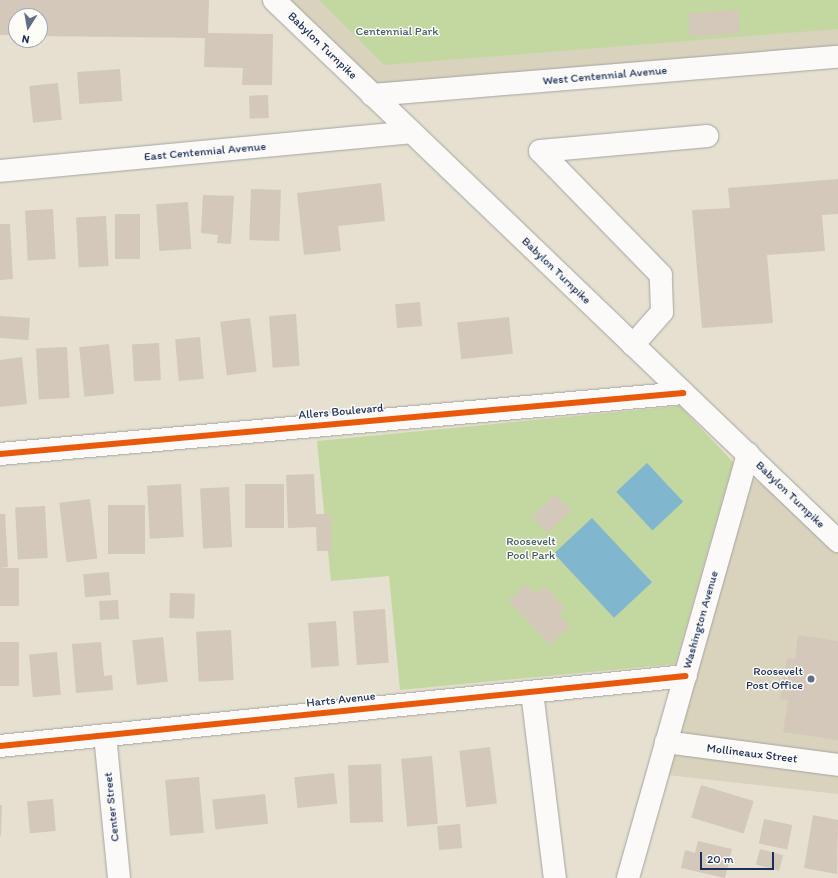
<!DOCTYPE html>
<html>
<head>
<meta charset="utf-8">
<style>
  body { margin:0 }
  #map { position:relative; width:838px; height:878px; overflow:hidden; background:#e5e0d0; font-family:Itim,sans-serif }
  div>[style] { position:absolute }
  .built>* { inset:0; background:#d9d3be }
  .green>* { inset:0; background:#c3d7a0 }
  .water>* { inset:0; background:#81b6cf; transform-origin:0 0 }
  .building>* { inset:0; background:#d3c8b9; transform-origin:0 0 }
  .roads { filter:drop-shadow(0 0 1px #a4a4a0) drop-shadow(0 0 1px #a4a4a0) }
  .minor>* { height:22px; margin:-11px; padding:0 11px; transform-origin:11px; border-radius:11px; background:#fbfaf8 }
  .major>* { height:22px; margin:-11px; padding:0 11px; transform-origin:11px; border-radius:11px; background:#fbfaf8 }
  .cycleway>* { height:6px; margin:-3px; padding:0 3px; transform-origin:3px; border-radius:3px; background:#e8590c }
  .dots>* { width:11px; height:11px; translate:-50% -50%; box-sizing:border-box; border:2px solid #fdfcf7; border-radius:50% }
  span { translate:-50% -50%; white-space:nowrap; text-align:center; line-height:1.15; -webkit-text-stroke:3px #fdfcf7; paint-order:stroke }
  .park-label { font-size:12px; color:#455f66 }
  .street-label { font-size:12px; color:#1b2f5e }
  .poi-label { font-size:12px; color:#1b2f5e }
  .right { translate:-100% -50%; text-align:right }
  .north { position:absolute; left:8px; top:8px; width:40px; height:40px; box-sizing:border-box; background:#fdfcf7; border:1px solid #a3aaba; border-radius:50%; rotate:191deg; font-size:11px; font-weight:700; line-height:16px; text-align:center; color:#1b2f5e }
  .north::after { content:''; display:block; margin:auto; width:14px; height:18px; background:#626d86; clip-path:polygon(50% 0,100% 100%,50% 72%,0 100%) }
  .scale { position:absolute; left:700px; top:852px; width:74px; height:18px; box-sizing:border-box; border:2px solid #1b2f5e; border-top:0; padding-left:5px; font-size:12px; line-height:14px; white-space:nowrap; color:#1b2f5e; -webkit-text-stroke:3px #fdfcf7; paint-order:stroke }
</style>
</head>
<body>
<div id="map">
  <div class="built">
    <div style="clip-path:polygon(273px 0,838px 0,838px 54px,368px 94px)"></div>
    <div style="clip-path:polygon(733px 462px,838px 544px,838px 794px,658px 774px,675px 664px)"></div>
  </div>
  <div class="green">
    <div style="clip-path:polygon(319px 0,838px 0,838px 29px,384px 65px)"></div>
    <div style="clip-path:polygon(680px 406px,733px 462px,675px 664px,400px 690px,389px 576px,331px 581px,317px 441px)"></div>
  </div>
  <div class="water">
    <div style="left:647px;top:463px;width:53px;height:42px;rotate:47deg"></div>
    <div style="left:592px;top:518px;width:88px;height:52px;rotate:47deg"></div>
  </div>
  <div class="building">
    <div style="clip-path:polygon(0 0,209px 0,208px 33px,273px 34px,272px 85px,242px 85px,243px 68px,204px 67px,205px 38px,40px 36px,40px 16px,16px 16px,16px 35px,0 35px)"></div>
    <div style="left:738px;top:10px;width:23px;height:50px;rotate:85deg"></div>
    <div style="left:120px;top:69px;width:32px;height:43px;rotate:86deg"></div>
    <div style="left:58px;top:83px;width:37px;height:29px;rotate:84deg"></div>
    <div style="left:268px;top:95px;width:23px;height:19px;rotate:88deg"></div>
    <div style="clip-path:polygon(838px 179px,838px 214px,822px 215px,825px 251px,767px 255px,773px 323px,702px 328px,692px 210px,730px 208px,728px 188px)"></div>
    <div style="clip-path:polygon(381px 183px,385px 221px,338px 226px,341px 251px,304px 255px,297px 193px)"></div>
    <div style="left:251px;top:189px;width:30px;height:51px;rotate:2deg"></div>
    <div style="clip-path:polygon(203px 195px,234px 196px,231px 244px,217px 243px,218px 235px,201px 233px)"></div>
    <div style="left:188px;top:202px;width:47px;height:32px;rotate:86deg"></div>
    <div style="left:53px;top:209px;width:50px;height:28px;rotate:87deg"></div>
    <div style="left:115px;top:214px;width:25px;height:45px"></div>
    <div style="left:106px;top:216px;width:50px;height:30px;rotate:87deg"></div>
    <div style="clip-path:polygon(0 224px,10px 224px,13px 279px,0 280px)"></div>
    <div style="left:420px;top:302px;width:24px;height:25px;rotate:85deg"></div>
    <div style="left:296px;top:314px;width:52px;height:27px;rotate:86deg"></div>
    <div style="left:0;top:316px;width:30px;height:22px;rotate:4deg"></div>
    <div style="left:509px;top:317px;width:37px;height:52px;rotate:84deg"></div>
    <div style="left:250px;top:318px;width:54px;height:30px;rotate:83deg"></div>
    <div style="left:200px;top:337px;width:42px;height:25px;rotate:85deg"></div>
    <div style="left:159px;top:343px;width:37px;height:27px;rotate:87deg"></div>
    <div style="left:109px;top:344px;width:50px;height:30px;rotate:84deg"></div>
    <div style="left:67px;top:347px;width:51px;height:31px;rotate:87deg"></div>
    <div style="clip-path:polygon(22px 357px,27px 404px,0 407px,0 360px)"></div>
    <div style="clip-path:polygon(314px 474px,316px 514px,330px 514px,332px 551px,317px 551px,316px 527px,288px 528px,286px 475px)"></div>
    <div style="left:181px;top:484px;width:53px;height:34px;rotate:87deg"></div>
    <div style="left:245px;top:484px;width:39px;height:44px"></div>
    <div style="left:229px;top:487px;width:60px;height:29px;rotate:87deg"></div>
    <div style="left:555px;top:494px;width:23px;height:33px;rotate:45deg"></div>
    <div style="left:90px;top:499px;width:60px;height:31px;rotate:83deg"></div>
    <div style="left:108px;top:505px;width:37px;height:49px"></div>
    <div style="left:45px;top:506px;width:52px;height:30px;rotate:87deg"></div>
    <div style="clip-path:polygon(0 514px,5px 514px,8px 567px,0 568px)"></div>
    <div style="left:0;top:568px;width:19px;height:38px"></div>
    <div style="left:109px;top:572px;width:23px;height:26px;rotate:85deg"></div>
    <div style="clip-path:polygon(526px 584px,536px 594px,545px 586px,565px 608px,559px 614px,570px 626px,550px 645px,509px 601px)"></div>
    <div style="left:170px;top:593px;width:25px;height:25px;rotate:2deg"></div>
    <div style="left:118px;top:600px;width:19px;height:19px;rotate:87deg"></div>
    <div style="left:385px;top:609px;width:54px;height:32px;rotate:86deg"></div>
    <div style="left:336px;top:621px;width:45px;height:28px;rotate:86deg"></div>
    <div style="left:231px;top:630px;width:50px;height:35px;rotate:87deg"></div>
    <div style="clip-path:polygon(798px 635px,838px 641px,838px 740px,783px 732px,788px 700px,780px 699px,787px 658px,795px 659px)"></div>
    <div style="left:163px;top:637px;width:45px;height:31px;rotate:84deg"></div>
    <div style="left:0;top:642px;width:19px;height:44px"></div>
    <div style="clip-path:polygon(101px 642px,104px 676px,112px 675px,113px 690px,76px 693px,72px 644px)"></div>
    <div style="left:57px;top:652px;width:43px;height:28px;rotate:85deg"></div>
    <div style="left:490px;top:747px;width:57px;height:31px;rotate:83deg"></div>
    <div style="left:432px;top:756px;width:68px;height:31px;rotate:85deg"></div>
    <div style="left:381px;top:764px;width:58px;height:33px;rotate:88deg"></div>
    <div style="left:334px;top:773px;width:31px;height:40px;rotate:84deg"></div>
    <div style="left:199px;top:777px;width:56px;height:34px;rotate:85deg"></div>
    <div style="left:701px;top:785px;width:55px;height:34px;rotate:17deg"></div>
    <div style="left:265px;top:794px;width:30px;height:53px;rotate:84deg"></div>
    <div style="left:53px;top:799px;width:32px;height:26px;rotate:85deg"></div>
    <div style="clip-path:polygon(0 805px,2px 805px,1px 836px,0 835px)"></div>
    <div style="clip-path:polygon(813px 815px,838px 820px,837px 874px,804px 868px)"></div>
    <div style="left:764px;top:819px;width:29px;height:25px;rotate:12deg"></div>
    <div style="left:460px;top:824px;width:24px;height:23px;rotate:85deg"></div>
    <div style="clip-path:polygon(698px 841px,732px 849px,725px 878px,681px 868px,685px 850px,695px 853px)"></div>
    <div style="left:760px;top:849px;width:24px;height:16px;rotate:15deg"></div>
  </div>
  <div class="roads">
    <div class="minor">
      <div style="left:0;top:171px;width:412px;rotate:-5.4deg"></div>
      <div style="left:633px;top:345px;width:44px;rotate:-48.7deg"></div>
      <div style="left:662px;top:312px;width:37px;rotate:-92deg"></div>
      <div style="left:661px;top:275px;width:173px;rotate:-134.3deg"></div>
      <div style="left:540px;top:151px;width:168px;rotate:-5.1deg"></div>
      <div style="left:0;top:454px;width:686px;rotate:-5.1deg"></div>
      <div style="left:532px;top:692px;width:187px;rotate:83deg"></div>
      <div style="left:105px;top:735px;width:144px;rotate:84.4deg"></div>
      <div style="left:666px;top:742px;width:174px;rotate:7.6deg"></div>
      <div style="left:0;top:746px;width:689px;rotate:-5.83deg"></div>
      <div style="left:628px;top:878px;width:441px;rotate:-74.2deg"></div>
    </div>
    <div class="major">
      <div style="left:274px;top:0;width:782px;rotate:43.81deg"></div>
      <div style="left:372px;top:95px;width:468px;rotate:-4.7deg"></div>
    </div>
  </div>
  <div class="cycleway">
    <div style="left:0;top:454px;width:686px;rotate:-5.1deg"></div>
    <div style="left:0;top:746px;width:689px;rotate:-5.83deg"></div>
  </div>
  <div class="dots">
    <div style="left:811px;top:679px;background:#626d86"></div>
  </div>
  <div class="park-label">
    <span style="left:397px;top:32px">Centennial Park</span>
    <span style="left:531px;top:549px">Roosevelt<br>Pool Park</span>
  </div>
  <div class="street-label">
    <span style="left:322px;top:46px;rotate:44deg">Babylon Turnpike</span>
    <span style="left:605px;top:76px;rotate:-5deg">West Centennial Avenue</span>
    <span style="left:205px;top:152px;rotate:-5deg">East Centennial Avenue</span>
    <span style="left:556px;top:271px;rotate:44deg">Babylon Turnpike</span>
    <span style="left:341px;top:412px;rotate:-5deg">Allers Boulevard</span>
    <span style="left:790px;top:495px;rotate:44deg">Babylon Turnpike</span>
    <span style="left:701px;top:620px;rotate:-74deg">Washington Avenue</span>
    <span style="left:341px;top:700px;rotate:-6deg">Harts Avenue</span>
    <span style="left:752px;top:754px;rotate:7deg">Mollineaux Street</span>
    <span style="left:112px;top:807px;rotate:-96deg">Center Street</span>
  </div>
  <div class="poi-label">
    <span class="right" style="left:803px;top:679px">Roosevelt<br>Post Office</span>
  </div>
  <div class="north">N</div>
  <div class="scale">20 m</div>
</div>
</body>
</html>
